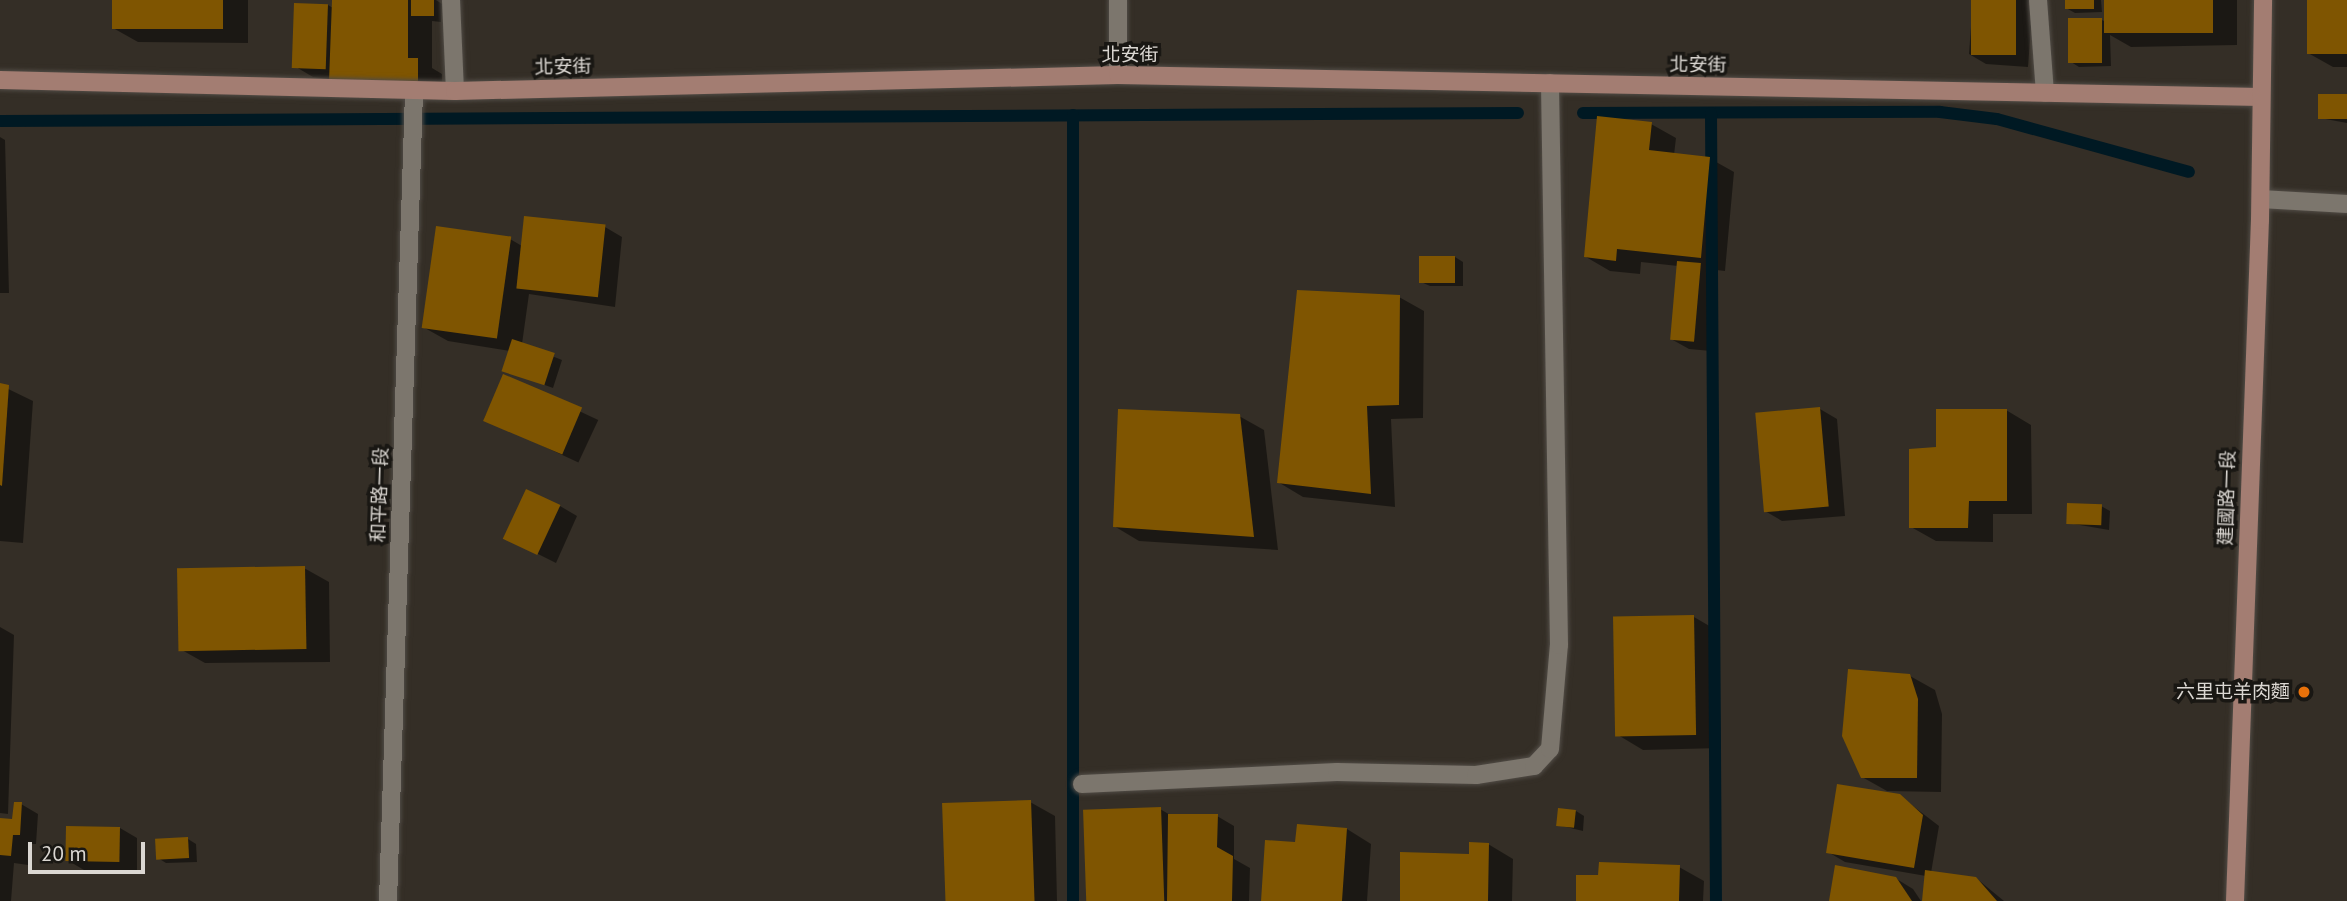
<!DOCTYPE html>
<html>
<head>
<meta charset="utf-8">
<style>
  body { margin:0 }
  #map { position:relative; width:2347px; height:901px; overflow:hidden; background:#342e26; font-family:"PT Sans","Noto Sans TC",sans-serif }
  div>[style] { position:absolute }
  .shadow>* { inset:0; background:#0007; transform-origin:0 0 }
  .stream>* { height:12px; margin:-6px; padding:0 6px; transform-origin:6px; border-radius:6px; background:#001923 }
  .building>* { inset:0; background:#7f5501; transform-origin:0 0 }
  .roads { filter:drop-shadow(0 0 2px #514c46) drop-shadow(0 0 2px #514c46) }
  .lane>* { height:18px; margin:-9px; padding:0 9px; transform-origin:9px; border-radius:9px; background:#7c766d }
  .street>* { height:18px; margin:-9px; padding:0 9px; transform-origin:9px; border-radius:9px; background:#7c766d }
  .secondary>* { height:18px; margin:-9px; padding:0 9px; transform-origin:9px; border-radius:9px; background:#a37d72 }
  .dots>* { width:19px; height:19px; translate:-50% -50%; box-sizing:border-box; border:4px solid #191713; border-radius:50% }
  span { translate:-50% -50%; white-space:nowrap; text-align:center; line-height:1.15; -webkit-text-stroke:7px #191713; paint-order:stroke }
  .street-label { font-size:19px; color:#dbd7d2 }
  .poi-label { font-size:19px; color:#dbd7d2 }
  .right { translate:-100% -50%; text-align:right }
  .scale { position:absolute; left:28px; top:842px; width:117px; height:32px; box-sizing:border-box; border:4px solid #dbd7d2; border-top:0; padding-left:9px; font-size:21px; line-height:24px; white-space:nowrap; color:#dbd7d2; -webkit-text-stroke:5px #191713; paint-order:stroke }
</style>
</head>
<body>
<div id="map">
  <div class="shadow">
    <div style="clip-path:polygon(114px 0,248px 0,248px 43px,138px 42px,113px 28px)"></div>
    <div style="clip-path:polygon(333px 0,436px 0,442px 4px,441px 22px,432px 21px,432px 68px,442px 74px,442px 95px,313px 77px,296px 67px,328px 5px,333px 8px)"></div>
    <div style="clip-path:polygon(1973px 0,2033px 0,2028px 67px,1986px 64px,1969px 54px)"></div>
    <div style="clip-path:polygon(2066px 0,2101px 0,2102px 12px,2075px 13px,2066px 8px)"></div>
    <div style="clip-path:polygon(2106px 0,2237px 0,2237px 45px,2131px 47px,2110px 35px,2111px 66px,2079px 67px,2071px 62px,2102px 20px,2106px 22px)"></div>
    <div style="clip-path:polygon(2309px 0,2347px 0,2347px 67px,2333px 67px,2308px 53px)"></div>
    <div style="clip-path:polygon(2347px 96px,2347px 123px,2320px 118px)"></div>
    <div style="clip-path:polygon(1651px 124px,1676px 138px,1674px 155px,1709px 158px,1734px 172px,1725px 271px,1707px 269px,1717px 275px,1711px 351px,1689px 349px,1671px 339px,1678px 266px,1641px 262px,1640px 274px,1610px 271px,1586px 257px)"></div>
    <div style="clip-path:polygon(0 137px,5px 140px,9px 293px,0 293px)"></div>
    <div style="clip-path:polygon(605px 227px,622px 237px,615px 307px,529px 294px,522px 344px,562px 360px,553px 388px,504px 370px,510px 351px,448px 341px,423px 327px,510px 239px,522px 246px)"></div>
    <div style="clip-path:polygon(1455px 257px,1463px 262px,1463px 286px,1430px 286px,1421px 282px)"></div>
    <div style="clip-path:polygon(1399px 297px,1424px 311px,1423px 418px,1391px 419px,1395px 507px,1303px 497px,1278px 482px)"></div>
    <div style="left:504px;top:376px;width:104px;height:47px;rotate:25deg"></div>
    <div style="clip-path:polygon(0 385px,33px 401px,23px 543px,0 541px)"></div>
    <div style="clip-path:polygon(1820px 409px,1837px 419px,1845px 516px,1782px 521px,1765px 511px)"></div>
    <div style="clip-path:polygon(2006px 410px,2031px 425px,2032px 514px,1993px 514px,1993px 542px,1936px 541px,1911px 527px,1937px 449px)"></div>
    <div style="clip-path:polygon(1239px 416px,1264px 430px,1278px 550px,1139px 541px,1114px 526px)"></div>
    <div style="clip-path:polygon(560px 506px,577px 516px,556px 563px,506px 538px)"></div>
    <div style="clip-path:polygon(2101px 506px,2110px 511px,2109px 530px,2068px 523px)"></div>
    <div style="clip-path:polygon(304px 568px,329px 582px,330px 662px,205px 663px,180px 649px)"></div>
    <div style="clip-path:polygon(1694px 617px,1718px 631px,1721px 748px,1643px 750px,1618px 735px)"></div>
    <div style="clip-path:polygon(0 627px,14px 635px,8px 814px,0 813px)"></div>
    <div style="clip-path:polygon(1910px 676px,1935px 690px,1942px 714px,1941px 792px,1887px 791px,1862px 777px)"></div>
    <div style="clip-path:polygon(1900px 796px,1939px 826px,1931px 873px,1976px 878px,2004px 901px,1924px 901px,1926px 876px,1845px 862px,1828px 852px)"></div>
    <div style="clip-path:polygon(1030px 802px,1055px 816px,1057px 901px,950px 901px)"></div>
    <div style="clip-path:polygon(21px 804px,38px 814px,36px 844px,30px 844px,28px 865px,14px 863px,11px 901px,0 901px,0 831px,14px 820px)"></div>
    <div style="clip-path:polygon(1160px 809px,1172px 816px,1217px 816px,1234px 826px,1234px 859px,1250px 868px,1249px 901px,1087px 901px)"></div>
    <div style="clip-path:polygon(1576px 811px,1584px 816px,1583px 831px,1558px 825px)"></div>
    <div style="clip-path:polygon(120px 828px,137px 838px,137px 871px,84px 870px,67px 860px)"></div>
    <div style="clip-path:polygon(1347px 829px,1371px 844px,1367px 901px,1263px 901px)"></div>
    <div style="clip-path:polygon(188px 839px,196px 844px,197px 862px,166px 863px,158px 858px)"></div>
    <div style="clip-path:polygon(1488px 844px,1513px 859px,1512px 901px,1401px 901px)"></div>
    <div style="clip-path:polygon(1679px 867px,1704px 881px,1703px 901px,1578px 901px,1600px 877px)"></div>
    <div style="clip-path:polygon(1895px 878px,1913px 889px,1921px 901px,1831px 901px)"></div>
  </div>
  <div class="stream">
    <div style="left:1583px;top:113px;width:357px;rotate:-0.2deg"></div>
    <div style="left:1940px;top:112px;width:57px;rotate:7deg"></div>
    <div style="left:1997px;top:119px;width:199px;rotate:15.4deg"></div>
    <div style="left:1711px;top:113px;width:788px;rotate:89.64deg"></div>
    <div style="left:0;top:121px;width:1518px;rotate:-0.3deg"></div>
    <div style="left:1073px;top:901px;width:786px;rotate:-90deg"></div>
  </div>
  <div class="building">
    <div style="left:112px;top:0;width:111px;height:29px"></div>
    <div style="clip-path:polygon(332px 0,408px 0,408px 58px,418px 58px,418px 81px,329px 81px)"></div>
    <div style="left:411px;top:0;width:23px;height:16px"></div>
    <div style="left:1971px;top:0;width:45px;height:55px"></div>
    <div style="left:2065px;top:0;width:29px;height:9px"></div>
    <div style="left:2104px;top:0;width:109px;height:33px"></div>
    <div style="left:2307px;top:0;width:40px;height:54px"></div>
    <div style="left:294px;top:3px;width:34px;height:65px;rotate:2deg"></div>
    <div style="left:2068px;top:18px;width:34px;height:45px"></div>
    <div style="left:2318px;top:94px;width:29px;height:25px"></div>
    <div style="clip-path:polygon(1597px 116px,1652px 122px,1649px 150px,1710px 157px,1701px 258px,1617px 249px,1616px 261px,1584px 257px)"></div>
    <div style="left:524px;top:216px;width:82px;height:73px;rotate:6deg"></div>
    <div style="left:436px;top:226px;width:76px;height:103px;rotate:8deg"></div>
    <div style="left:1419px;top:256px;width:36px;height:27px"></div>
    <div style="left:1677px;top:261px;width:24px;height:79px;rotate:5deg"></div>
    <div style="clip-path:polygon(1297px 290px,1400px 295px,1399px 405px,1367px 406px,1371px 494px,1277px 483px)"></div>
    <div style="left:512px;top:339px;width:45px;height:34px;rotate:18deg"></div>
    <div style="left:503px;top:374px;width:86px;height:51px;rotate:23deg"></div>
    <div style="clip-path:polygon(0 383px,9px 385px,2px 486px,0 485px)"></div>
    <div style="left:1820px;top:407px;width:100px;height:65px;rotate:85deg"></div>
    <div style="clip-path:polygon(1118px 409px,1240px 414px,1254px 537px,1113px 527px)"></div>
    <div style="clip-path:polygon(1936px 409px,2007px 409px,2007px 501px,1969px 501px,1968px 528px,1909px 528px,1909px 449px,1936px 447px)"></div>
    <div style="left:526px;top:489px;width:38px;height:55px;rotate:25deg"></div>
    <div style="left:2067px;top:503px;width:35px;height:21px;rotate:2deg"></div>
    <div style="left:305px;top:566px;width:83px;height:128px;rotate:89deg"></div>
    <div style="left:1694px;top:615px;width:120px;height:81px;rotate:89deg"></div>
    <div style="clip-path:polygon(1848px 669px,1910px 674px,1918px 699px,1917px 778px,1861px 778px,1842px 736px)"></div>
    <div style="clip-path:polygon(1837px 784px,1900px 794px,1923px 815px,1914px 868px,1826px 853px)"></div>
    <div style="left:1031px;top:800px;width:101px;height:89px;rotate:88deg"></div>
    <div style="clip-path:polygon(14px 802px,22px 802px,20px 835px,13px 835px,11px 856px,0 855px,0 818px,12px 819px)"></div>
    <div style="left:1161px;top:807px;width:94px;height:78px;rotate:88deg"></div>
    <div style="left:1558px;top:808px;width:18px;height:18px;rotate:6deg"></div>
    <div style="clip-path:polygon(1168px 814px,1218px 814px,1217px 847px,1233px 856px,1232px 901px,1167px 901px)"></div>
    <div style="clip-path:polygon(1297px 824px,1347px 828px,1342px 901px,1261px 901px,1265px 840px,1295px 842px)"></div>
    <div style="left:66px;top:826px;width:54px;height:35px;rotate:1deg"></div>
    <div style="left:188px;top:837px;width:21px;height:33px;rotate:87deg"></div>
    <div style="clip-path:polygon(1469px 842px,1489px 843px,1488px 901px,1400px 901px,1400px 852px,1469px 854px)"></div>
    <div style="clip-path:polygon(1599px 862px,1680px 865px,1679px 901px,1576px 901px,1576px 875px,1598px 875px)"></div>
    <div style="clip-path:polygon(1835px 865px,1896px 877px,1912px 901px,1829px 901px)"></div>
    <div style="clip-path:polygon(1925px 870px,1976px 877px,1997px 901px,1922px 901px)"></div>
  </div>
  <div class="roads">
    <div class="lane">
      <div style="left:451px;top:0;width:91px;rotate:87.5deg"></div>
    </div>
    <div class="street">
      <div style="left:1118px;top:0;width:75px;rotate:90deg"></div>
      <div style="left:2038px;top:0;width:93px;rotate:85.7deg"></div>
      <div style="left:2261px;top:199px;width:86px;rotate:3.3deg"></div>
      <div style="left:1082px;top:784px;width:255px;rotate:-2.7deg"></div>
      <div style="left:1337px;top:772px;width:139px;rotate:1.2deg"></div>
      <div style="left:1476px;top:775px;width:59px;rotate:-8.8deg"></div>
      <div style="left:1534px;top:766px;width:23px;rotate:-47deg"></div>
      <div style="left:1550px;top:749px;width:104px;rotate:-85.1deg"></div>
      <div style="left:1559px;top:645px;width:562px;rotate:-90.92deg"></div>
      <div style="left:388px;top:901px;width:811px;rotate:-88.16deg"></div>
    </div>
    <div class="secondary">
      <div style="left:0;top:80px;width:455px;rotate:1.4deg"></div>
      <div style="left:455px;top:91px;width:663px;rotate:-1.38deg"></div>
      <div style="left:1118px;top:75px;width:1143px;rotate:1.1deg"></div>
      <div style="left:2235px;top:901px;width:681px;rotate:-87.9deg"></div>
      <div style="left:2260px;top:220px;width:220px;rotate:-89.2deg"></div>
    </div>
  </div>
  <div class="dots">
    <div style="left:2304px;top:692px;background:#e8710a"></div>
  </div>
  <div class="street-label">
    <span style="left:1130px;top:55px">北安街</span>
    <span style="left:1698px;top:65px;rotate:1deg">北安街</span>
    <span style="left:563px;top:67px;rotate:-1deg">北安街</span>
    <span style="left:380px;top:495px;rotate:-88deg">和平路一段</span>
    <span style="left:2227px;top:498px;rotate:-88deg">建國路一段</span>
  </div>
  <div class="poi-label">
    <span class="right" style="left:2290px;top:692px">六里屯羊肉麵</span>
  </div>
  <div class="scale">20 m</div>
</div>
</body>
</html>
